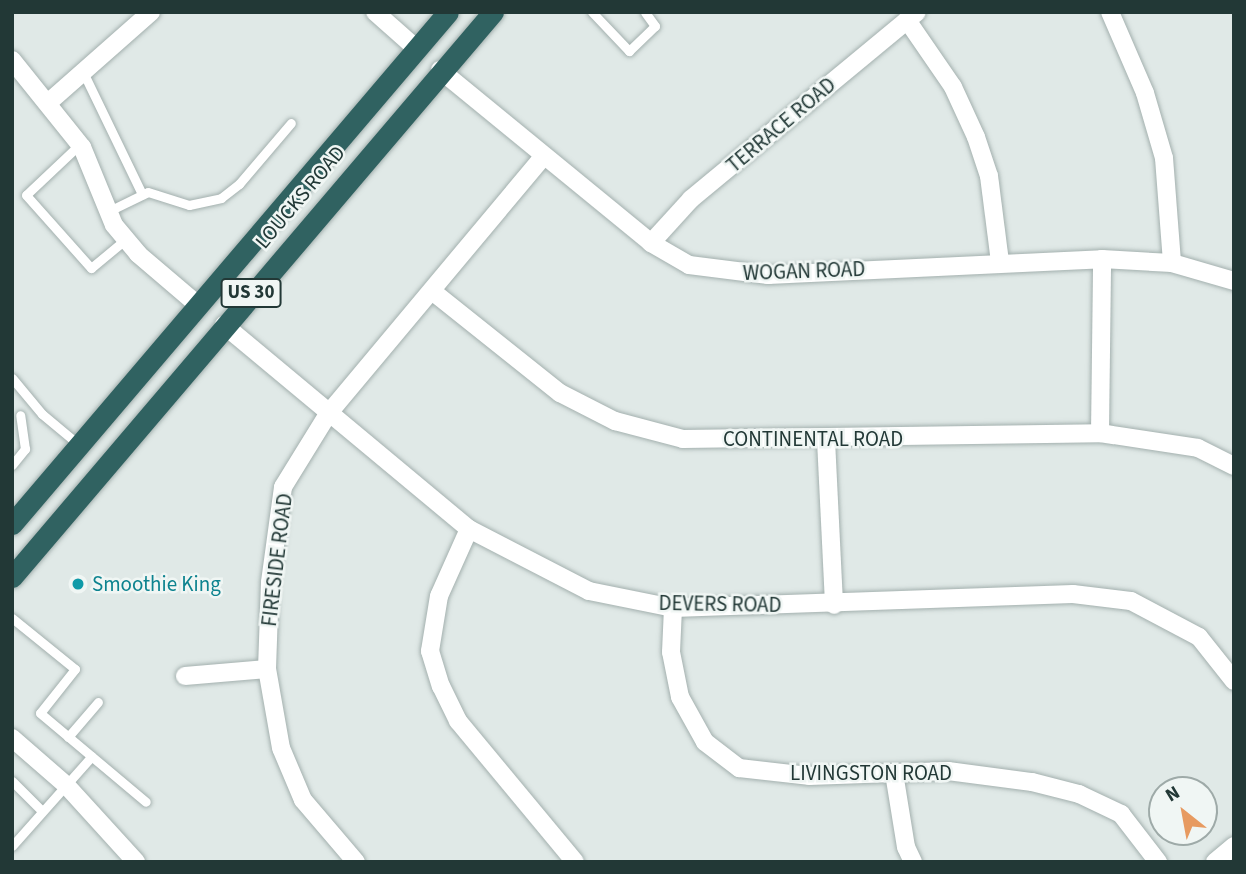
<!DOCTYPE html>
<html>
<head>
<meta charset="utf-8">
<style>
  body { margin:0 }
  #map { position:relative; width:1246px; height:874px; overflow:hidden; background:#e0e9e7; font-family:"Source Sans 3",sans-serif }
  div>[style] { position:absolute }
  .roads { filter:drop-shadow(0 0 2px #a3b0ae) drop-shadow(0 0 2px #a3b0ae) }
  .lane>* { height:9px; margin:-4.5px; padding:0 4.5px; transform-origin:4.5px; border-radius:4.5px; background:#fff }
  .street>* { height:18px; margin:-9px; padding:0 9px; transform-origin:9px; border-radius:9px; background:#fff }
  .highway>* { height:21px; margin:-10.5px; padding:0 10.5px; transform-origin:10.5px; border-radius:10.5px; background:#306261 }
  .dots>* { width:19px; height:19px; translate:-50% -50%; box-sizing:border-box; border:4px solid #f0f6f4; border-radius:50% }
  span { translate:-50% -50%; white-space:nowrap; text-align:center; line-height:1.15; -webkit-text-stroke:5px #f0f6f4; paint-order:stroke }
  .shield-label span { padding:2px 5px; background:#f0f6f4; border:2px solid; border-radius:5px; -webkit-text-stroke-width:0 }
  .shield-label { font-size:19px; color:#223836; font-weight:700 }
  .street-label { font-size:21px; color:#223836 }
  .culture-label { font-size:21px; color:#0d838f }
  .left { translate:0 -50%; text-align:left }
  .frame { position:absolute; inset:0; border:14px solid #223836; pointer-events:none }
  .north { position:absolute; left:1148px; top:776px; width:70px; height:70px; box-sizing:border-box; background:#f0f6f4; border:2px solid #9eaaa8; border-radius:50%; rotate:329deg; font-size:19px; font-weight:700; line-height:28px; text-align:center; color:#223836 }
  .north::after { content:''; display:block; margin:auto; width:24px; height:32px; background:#e79a60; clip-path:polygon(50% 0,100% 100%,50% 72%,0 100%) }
</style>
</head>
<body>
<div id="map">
  <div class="roads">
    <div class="lane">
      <div style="left:592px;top:12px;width:54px;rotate:46.5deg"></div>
      <div style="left:629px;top:51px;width:36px;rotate:-44deg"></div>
      <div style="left:655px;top:26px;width:17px;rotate:-126deg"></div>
      <div style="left:83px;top:72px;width:136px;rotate:64.2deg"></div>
      <div style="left:80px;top:144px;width:74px;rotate:136.6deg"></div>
      <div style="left:26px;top:195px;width:98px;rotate:48.3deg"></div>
      <div style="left:91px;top:268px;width:45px;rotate:-39.6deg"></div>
      <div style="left:109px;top:211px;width:43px;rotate:-26deg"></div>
      <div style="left:148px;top:192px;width:43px;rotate:17.6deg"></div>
      <div style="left:189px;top:205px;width:33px;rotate:-12deg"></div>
      <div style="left:221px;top:198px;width:23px;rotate:-38deg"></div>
      <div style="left:239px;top:184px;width:80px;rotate:-49.6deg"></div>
      <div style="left:12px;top:378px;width:47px;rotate:50.2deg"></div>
      <div style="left:42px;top:414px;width:47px;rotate:39.8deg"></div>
      <div style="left:12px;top:465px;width:21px;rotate:-51deg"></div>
      <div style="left:25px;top:449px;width:34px;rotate:-98deg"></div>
      <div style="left:12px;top:618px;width:81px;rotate:39deg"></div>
      <div style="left:75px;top:669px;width:56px;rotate:128.5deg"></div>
      <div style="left:40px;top:713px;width:138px;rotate:40deg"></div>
      <div style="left:68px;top:737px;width:46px;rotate:-49.4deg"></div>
      <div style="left:12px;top:781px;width:40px;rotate:45deg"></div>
      <div style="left:12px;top:846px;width:120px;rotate:-48.4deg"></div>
    </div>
    <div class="street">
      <div style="left:375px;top:12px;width:57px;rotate:41.5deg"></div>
      <div style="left:1110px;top:12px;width:88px;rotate:66.6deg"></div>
      <div style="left:1145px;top:93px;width:68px;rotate:73.7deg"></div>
      <div style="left:1164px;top:158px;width:105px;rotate:85.6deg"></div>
      <div style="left:907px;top:20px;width:81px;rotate:55.5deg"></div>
      <div style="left:953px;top:87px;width:55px;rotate:65.3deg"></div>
      <div style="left:976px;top:137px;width:41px;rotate:71.6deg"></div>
      <div style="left:989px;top:176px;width:87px;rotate:82.7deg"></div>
      <div style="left:12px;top:60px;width:112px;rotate:51.2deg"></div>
      <div style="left:82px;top:147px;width:84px;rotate:67.7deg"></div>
      <div style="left:114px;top:225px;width:38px;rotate:50deg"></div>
      <div style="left:138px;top:254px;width:80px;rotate:40.4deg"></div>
      <div style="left:440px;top:70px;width:273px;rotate:39.3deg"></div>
      <div style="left:651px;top:243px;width:44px;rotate:30.1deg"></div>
      <div style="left:689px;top:265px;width:80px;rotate:7.2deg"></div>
      <div style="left:768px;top:275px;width:334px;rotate:-2.7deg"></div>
      <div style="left:1102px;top:259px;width:70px;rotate:3.3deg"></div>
      <div style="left:1172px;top:263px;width:65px;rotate:16.2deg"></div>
      <div style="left:49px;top:102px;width:136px;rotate:-41.4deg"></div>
      <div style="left:651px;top:243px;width:59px;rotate:-47.7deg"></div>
      <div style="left:691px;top:199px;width:293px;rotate:-39.6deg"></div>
      <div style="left:432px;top:291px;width:164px;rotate:38.6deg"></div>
      <div style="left:560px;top:393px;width:62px;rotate:27deg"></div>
      <div style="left:615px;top:421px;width:70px;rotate:14.8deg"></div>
      <div style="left:683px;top:439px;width:417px;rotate:-0.8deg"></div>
      <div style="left:1100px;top:433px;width:99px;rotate:8.7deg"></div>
      <div style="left:1198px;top:448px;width:40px;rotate:26.6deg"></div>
      <div style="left:224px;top:325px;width:319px;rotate:39.8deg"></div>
      <div style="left:469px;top:529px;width:135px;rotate:27.3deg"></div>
      <div style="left:589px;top:591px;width:86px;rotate:11.4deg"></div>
      <div style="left:673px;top:608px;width:400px;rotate:-2deg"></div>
      <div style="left:1073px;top:594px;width:58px;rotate:6.9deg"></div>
      <div style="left:1131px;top:601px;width:77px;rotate:27.9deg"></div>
      <div style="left:1199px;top:637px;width:56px;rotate:51.5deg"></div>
      <div style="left:1100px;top:433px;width:174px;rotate:-89.3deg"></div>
      <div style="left:826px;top:440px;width:165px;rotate:87.2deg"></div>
      <div style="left:469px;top:529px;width:73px;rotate:114.1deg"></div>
      <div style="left:439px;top:596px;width:56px;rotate:99.3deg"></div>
      <div style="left:430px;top:651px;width:37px;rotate:73deg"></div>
      <div style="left:441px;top:686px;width:39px;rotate:64deg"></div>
      <div style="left:458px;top:721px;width:183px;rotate:50.3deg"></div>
      <div style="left:673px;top:608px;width:44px;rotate:92.6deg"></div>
      <div style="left:671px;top:652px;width:46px;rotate:78.7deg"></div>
      <div style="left:680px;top:697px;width:51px;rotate:60.9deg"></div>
      <div style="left:705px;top:742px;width:43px;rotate:37.4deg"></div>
      <div style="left:739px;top:768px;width:70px;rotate:6.5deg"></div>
      <div style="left:809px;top:776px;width:139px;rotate:-2.1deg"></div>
      <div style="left:948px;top:771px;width:85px;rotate:7.5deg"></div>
      <div style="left:1032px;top:782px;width:49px;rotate:14.3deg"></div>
      <div style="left:1079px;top:794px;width:47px;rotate:25.5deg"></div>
      <div style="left:1121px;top:814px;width:61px;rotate:52.4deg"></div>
      <div style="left:185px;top:676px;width:82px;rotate:-4.9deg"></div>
      <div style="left:12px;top:738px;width:72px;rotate:41deg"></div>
      <div style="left:66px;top:785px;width:104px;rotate:47.7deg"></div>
      <div style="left:894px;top:773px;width:75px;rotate:80.8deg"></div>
      <div style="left:906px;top:847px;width:17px;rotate:65deg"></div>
      <div style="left:356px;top:862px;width:82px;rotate:-130.5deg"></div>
      <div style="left:303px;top:800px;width:56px;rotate:-112.9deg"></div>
      <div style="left:281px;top:748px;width:80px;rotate:-100deg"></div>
      <div style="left:267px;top:669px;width:87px;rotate:-88deg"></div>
      <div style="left:270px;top:582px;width:96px;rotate:-82.2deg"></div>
      <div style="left:283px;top:487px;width:86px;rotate:-58.3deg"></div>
      <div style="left:328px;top:414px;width:336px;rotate:-50.1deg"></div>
      <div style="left:1215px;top:862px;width:25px;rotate:-40deg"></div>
    </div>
    <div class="highway">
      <div style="left:12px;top:524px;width:672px;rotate:-49.58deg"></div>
      <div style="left:12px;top:577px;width:742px;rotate:-49.59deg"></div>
    </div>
  </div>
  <div class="dots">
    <div style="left:78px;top:584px;background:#0f9aa8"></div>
  </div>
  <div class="shield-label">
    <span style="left:251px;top:293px">US 30</span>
  </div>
  <div class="street-label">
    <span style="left:781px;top:125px;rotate:-40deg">TERRACE ROAD</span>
    <span style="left:300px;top:197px;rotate:-50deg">LOUCKS ROAD</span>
    <span style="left:804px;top:271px;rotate:-2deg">WOGAN ROAD</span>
    <span style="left:813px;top:439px">CONTINENTAL ROAD</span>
    <span style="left:277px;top:560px;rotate:-83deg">FIRESIDE ROAD</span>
    <span style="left:720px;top:604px;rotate:1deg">DEVERS ROAD</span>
    <span style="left:871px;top:773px">LIVINGSTON ROAD</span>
  </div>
  <div class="culture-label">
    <span class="left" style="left:92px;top:584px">Smoothie King</span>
  </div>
  <div class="frame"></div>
  <div class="north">N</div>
</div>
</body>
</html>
